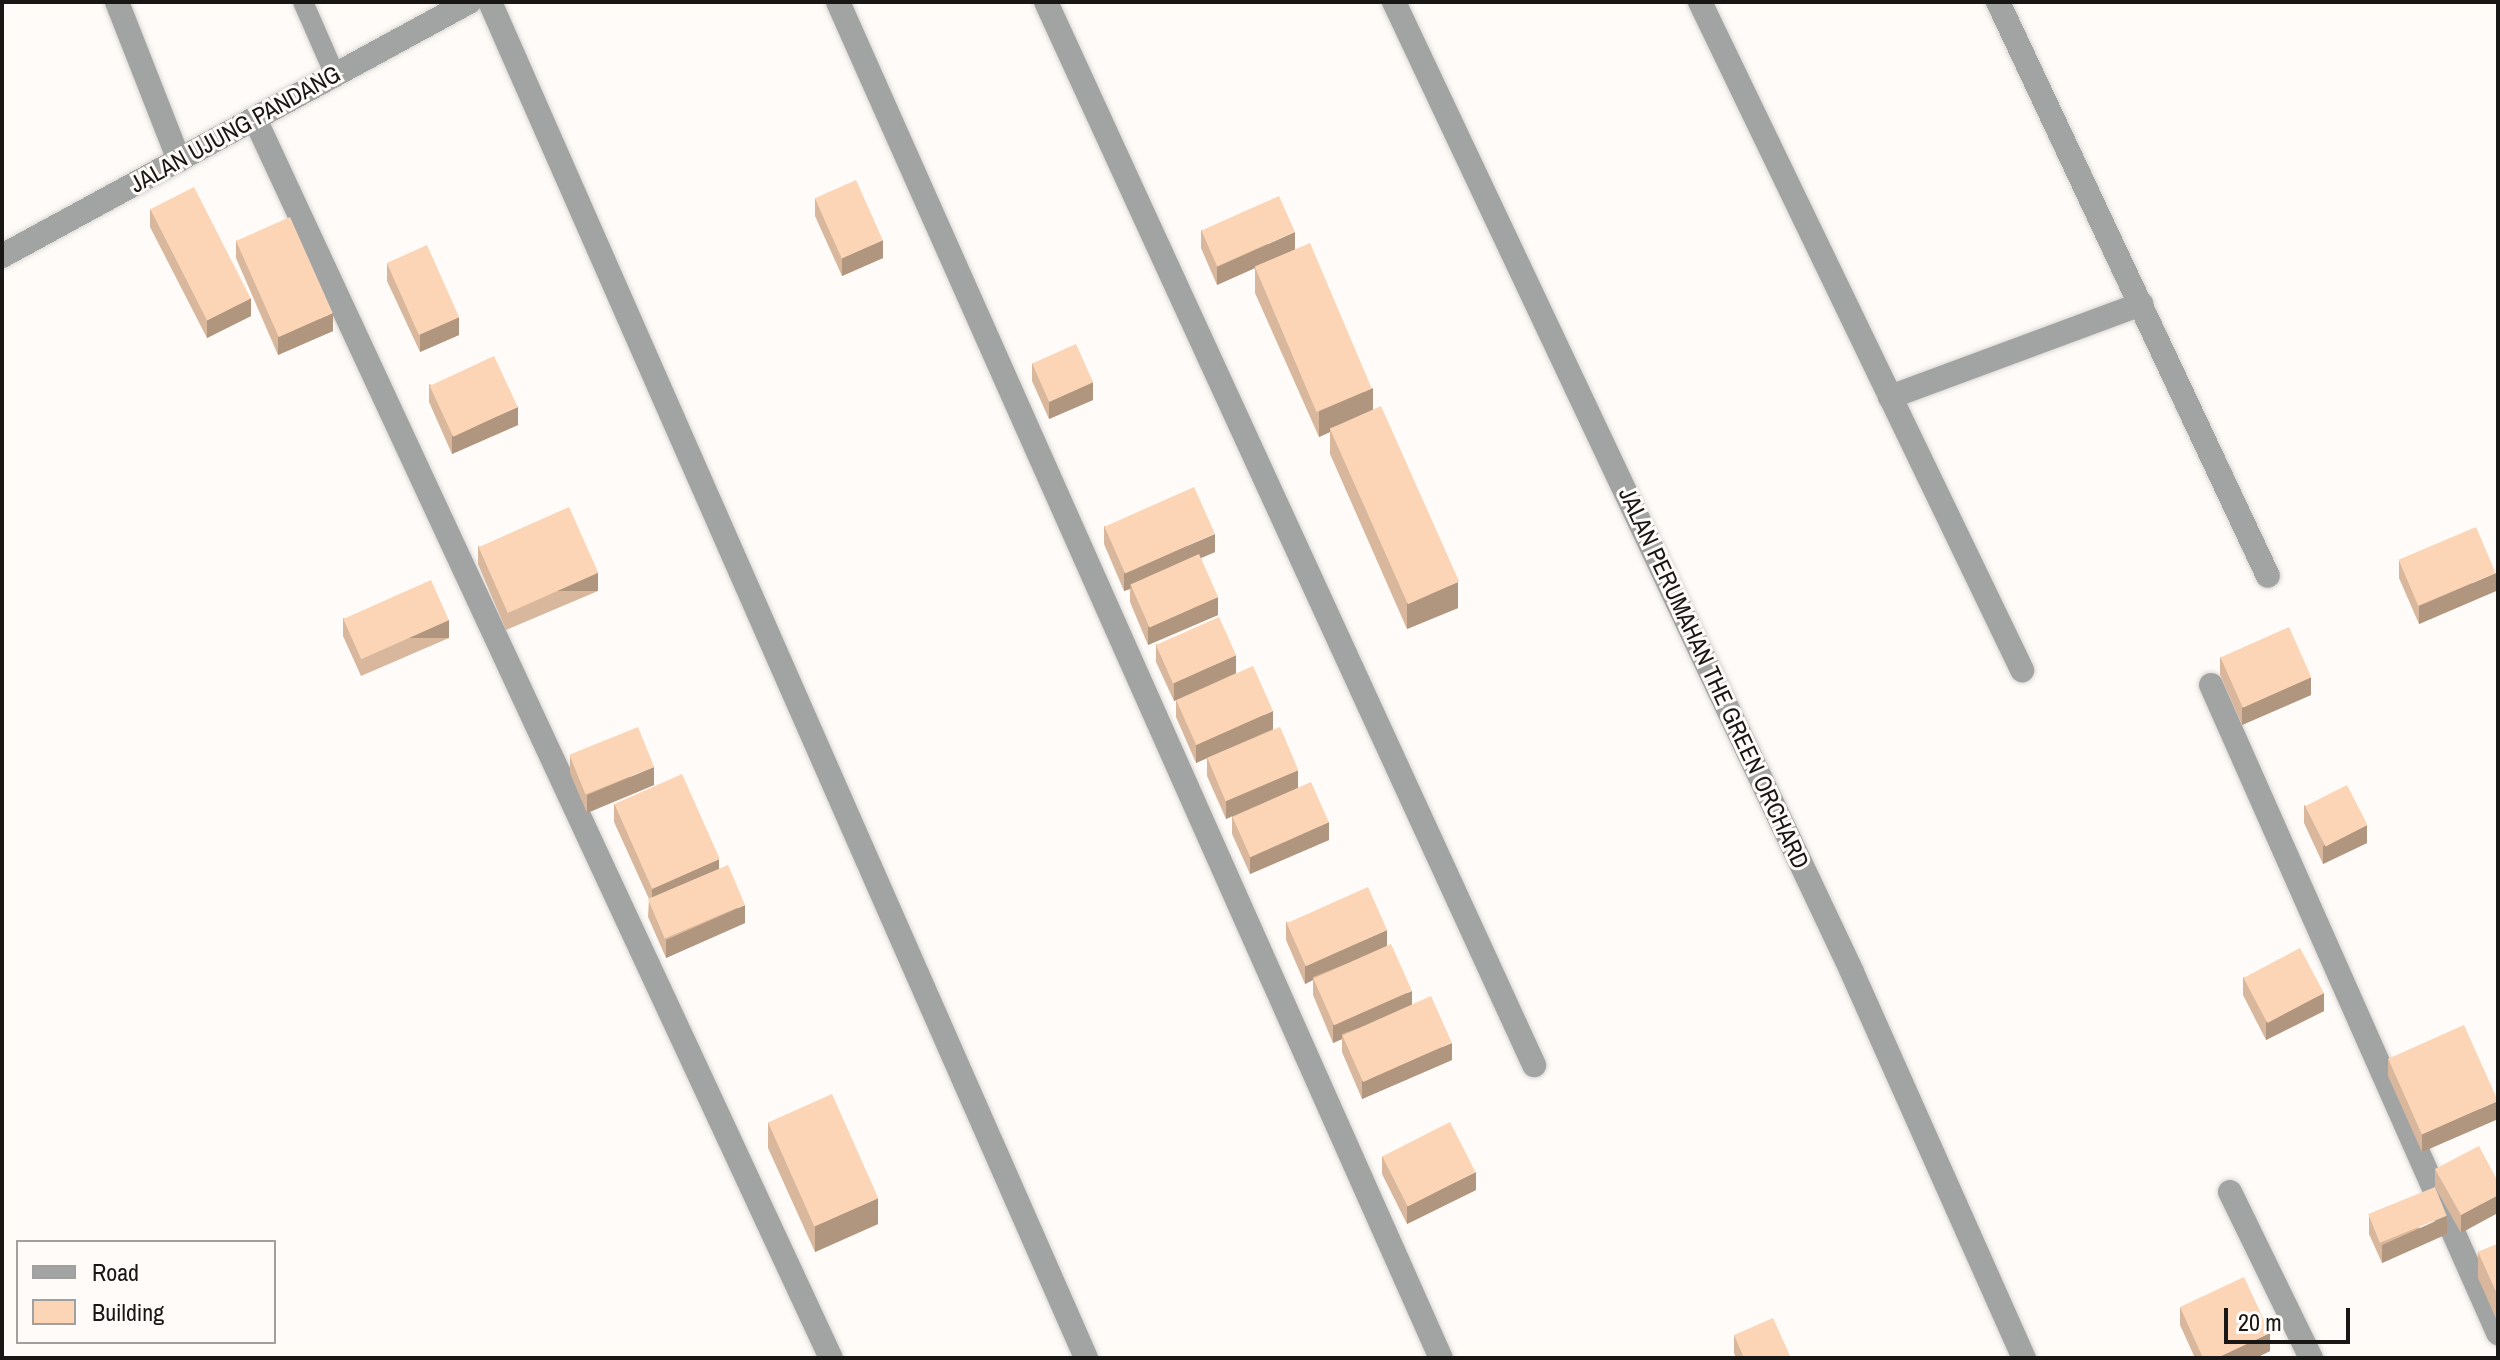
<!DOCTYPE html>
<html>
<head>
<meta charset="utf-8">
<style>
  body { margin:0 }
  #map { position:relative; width:2500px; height:1360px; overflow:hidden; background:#fefbf8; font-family:"Archivo Narrow",sans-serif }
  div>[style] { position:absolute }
  .roads { filter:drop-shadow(0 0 2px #d9d7d4) drop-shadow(0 0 2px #d9d7d4) }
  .lane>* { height:20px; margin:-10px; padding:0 10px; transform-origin:10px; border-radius:10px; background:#a2a4a4 }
  .street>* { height:24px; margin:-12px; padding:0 12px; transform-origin:12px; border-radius:12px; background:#a2a4a4 }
  .wall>* { inset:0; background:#d8b79c }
  .shaded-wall>* { inset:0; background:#b0957f; transform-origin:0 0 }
  .building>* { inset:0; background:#fbd5b5; transform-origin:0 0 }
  span { translate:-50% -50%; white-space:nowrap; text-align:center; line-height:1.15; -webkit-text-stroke:6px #fefbf8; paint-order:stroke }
  .street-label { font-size:24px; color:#181716 }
  .frame { position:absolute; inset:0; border:4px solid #181716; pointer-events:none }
  .legend { position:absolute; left:16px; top:1240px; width:260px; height:104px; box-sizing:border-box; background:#fefbf8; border:2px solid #a2a09e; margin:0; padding:10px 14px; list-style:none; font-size:24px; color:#181716 }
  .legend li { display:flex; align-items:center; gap:16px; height:40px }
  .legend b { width:40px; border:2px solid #a2a09e }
  .scale { position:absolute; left:2224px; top:1308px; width:126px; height:36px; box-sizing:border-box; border:4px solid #181716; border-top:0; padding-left:10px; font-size:24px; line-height:28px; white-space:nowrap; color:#181716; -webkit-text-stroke:6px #fefbf8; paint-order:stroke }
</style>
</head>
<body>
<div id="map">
  <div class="roads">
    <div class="lane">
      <div style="left:303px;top:2px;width:80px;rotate:66.3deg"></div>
    </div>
    <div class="street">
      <div style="left:117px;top:2px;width:170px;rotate:68.6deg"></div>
      <div style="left:490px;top:2px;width:1481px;rotate:66.27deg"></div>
      <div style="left:838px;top:2px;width:1484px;rotate:66.03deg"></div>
      <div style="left:1046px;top:2px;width:1170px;rotate:65.34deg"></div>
      <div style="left:1394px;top:2px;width:1073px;rotate:64.72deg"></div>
      <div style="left:1852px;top:972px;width:423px;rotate:66deg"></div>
      <div style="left:1700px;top:2px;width:742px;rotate:64.26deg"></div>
      <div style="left:1998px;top:2px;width:634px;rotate:64.81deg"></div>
      <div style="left:255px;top:119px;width:1366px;rotate:65.07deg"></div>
      <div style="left:2px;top:256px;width:532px;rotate:-28.54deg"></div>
      <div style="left:1890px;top:397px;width:268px;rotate:-20.3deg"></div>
      <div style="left:2211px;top:685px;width:709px;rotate:66.11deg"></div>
      <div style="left:2230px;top:1192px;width:185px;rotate:64deg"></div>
    </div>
  </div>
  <div class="wall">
    <div style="clip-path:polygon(815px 198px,883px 258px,842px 276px,815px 216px)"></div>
    <div style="clip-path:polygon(150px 209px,251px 316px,207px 338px,150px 227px)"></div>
    <div style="clip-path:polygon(1201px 230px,1295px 250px,1373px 410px,1458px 608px,1407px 629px,1330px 454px,1330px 432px,1319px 437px,1255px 293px,1255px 268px,1217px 285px,1201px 248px)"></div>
    <div style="clip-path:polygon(236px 240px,333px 331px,278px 355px,236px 258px)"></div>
    <div style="clip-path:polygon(387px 263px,459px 335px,420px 352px,387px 281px)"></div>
    <div style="clip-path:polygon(1032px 363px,1093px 400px,1049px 419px,1032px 381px)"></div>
    <div style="clip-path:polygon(429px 384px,518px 425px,452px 454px,429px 402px)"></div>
    <div style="clip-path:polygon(1104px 526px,1215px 552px,1201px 558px,1218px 615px,1148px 645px,1130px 602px,1130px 589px,1124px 591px,1104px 544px)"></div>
    <div style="clip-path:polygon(478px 546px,598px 591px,506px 630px,478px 564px)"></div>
    <div style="clip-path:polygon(2399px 560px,2496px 591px,2419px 624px,2399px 578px)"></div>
    <div style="clip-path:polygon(343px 618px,449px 638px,361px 676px,343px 636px)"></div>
    <div style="clip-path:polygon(1156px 644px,1236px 673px,1273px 729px,1298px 787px,1329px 840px,1250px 874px,1232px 834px,1232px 816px,1226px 819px,1207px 776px,1207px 758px,1196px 763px,1176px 717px,1176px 700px,1174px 701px,1156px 662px)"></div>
    <div style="clip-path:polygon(2220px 657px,2311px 695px,2242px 725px,2220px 675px)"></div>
    <div style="clip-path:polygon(570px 755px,654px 785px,587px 813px,570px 773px)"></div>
    <div style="clip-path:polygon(614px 804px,719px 868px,745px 923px,666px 958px,648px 917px,649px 899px,614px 822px)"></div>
    <div style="clip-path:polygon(2304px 805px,2367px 843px,2323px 864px,2304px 823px)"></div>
    <div style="clip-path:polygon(1286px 922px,1387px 946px,1412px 1005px,1452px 1060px,1362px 1099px,1342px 1052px,1342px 1039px,1333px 1043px,1313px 995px,1313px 980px,1305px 984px,1286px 940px)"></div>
    <div style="clip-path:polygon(2243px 977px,2324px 1011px,2266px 1040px,2243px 995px)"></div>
    <div style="clip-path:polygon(2388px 1058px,2498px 1119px,2422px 1152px,2388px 1076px)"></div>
    <div style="clip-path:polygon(768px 1122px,878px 1224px,815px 1252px,768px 1148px)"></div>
    <div style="clip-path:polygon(1382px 1156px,1476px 1190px,1407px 1224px,1382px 1174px)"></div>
    <div style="clip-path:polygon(2435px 1169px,2498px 1182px,2461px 1233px,2435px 1187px)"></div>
    <div style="clip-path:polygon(2369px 1216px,2447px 1234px,2382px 1263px,2369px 1234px)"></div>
    <div style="clip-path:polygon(2498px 1244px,2498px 1323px,2478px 1278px,2478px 1252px)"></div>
    <div style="clip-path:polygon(2180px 1307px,2270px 1351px,2256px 1358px,2195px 1358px,2180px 1325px)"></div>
    <div style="clip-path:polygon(1734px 1335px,1791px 1358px,1736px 1358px,1734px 1353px)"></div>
  </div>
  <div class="shaded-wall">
    <div style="clip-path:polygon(1295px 232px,1295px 250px,1217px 285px,1217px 267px)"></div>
    <div style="clip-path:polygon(883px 240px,883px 258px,842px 276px,842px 258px)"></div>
    <div style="clip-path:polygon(251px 298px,251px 316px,207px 338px,207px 320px)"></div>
    <div style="clip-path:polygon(333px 313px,333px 331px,278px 355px,278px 337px)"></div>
    <div style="clip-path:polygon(459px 317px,459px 335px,420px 352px,420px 334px)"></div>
    <div style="clip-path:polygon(1093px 382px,1093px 400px,1049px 419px,1049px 401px)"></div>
    <div style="clip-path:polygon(1373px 388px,1373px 414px,1330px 428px,1330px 432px,1319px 437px,1319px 411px)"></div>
    <div style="clip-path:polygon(518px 407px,518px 425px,452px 454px,452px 436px)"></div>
    <div style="clip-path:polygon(1215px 534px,1215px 552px,1131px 588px,1130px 584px,1130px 589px,1124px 591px,1124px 573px)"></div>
    <div style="left:598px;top:573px;width:18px;height:100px;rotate:90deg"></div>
    <div style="clip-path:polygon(2496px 573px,2496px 591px,2419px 624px,2419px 606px)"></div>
    <div style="clip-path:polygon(1458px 582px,1458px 608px,1407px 629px,1407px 603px)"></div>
    <div style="clip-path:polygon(1218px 597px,1218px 615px,1148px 645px,1148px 627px)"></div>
    <div style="left:449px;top:620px;width:18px;height:96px;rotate:90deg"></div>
    <div style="clip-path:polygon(1236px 655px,1236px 673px,1174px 701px,1174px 683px)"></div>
    <div style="clip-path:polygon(2311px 677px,2311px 695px,2242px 725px,2242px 707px)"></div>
    <div style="clip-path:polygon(1273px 711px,1273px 729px,1196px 763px,1196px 745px)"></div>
    <div style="clip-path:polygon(654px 767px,654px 785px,587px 813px,587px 795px)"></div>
    <div style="clip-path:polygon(1298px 770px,1298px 788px,1226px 819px,1226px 801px)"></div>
    <div style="clip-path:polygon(1329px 822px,1329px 840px,1250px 874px,1250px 856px)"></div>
    <div style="clip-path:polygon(2367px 825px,2367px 843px,2323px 864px,2323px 846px)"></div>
    <div style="clip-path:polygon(719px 859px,719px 877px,652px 906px,652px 888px)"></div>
    <div style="clip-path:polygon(745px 905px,745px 923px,666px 958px,666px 940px)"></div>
    <div style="clip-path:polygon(1387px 930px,1387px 948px,1313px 977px,1313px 980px,1305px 984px,1305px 966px)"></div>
    <div style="clip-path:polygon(1412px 991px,1412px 1009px,1342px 1034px,1342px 1039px,1333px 1043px,1333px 1025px)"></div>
    <div style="clip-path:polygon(2324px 993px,2324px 1011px,2266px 1040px,2266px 1022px)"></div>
    <div style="clip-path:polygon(1452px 1043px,1452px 1060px,1362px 1099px,1362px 1081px)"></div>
    <div style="clip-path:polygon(2498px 1101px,2498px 1119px,2422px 1152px,2422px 1134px)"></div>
    <div style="clip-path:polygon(1476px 1172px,1476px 1190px,1407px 1224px,1407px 1206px)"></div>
    <div style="clip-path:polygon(2498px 1195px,2498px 1213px,2461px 1233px,2461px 1215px)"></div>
    <div style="clip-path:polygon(878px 1198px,878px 1224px,815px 1252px,815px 1226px)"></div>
    <div style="clip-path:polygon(2447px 1216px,2447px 1234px,2382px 1263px,2382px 1245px)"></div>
    <div style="clip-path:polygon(2270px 1333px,2270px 1351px,2256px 1358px,2217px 1358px)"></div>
  </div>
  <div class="building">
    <div style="left:856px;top:180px;width:66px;height:45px;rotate:66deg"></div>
    <div style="left:194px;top:187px;width:125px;height:49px;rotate:63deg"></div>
    <div style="left:1279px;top:196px;width:39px;height:85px;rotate:66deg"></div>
    <div style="left:290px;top:217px;width:105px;height:59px;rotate:66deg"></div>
    <div style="left:1310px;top:243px;width:158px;height:60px;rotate:67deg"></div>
    <div style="left:427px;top:245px;width:79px;height:44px;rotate:66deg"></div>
    <div style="left:1076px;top:344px;width:42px;height:48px;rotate:66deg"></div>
    <div style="left:494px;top:356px;width:56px;height:71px;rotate:65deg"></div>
    <div style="left:1381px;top:406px;width:192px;height:56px;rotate:66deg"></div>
    <div style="left:1194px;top:487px;width:51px;height:98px;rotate:66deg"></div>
    <div style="left:569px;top:507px;width:72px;height:99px;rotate:66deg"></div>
    <div style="left:2476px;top:527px;width:50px;height:84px;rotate:67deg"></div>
    <div style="left:1199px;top:554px;width:47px;height:75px;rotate:66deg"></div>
    <div style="left:431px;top:580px;width:44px;height:96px;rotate:66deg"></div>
    <div style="left:1219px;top:617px;width:42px;height:69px;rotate:66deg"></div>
    <div style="left:2289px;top:627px;width:55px;height:75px;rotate:66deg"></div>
    <div style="left:1253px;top:666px;width:49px;height:84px;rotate:66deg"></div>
    <div style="left:638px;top:727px;width:43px;height:74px;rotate:68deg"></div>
    <div style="left:1280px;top:727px;width:47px;height:79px;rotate:67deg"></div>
    <div style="left:682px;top:774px;width:93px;height:74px;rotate:66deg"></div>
    <div style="left:1311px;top:782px;width:44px;height:86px;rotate:66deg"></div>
    <div style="left:2347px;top:785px;width:45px;height:47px;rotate:63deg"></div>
    <div style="left:728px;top:865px;width:43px;height:87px;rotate:67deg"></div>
    <div style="left:1368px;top:887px;width:47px;height:89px;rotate:66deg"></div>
    <div style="left:1391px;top:944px;width:51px;height:85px;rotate:66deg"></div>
    <div style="left:2300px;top:948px;width:51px;height:64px;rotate:62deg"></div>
    <div style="left:1431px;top:996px;width:51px;height:97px;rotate:66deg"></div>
    <div style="left:2464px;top:1025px;width:83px;height:83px;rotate:66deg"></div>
    <div style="left:832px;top:1094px;width:114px;height:70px;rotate:66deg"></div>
    <div style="left:1450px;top:1122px;width:56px;height:76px;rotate:63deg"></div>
    <div style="clip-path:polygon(2479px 1146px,2498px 1182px,2498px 1195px,2461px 1215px,2435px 1169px)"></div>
    <div style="left:2435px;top:1187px;width:31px;height:72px;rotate:68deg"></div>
    <div style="clip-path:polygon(2498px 1244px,2498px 1296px,2478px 1252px)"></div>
    <div style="clip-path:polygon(2244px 1277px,2270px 1333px,2217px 1358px,2203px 1358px,2180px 1307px)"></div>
    <div style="clip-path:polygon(1773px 1318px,1791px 1358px,1744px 1358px,1734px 1335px)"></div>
  </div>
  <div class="street-label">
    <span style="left:235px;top:129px;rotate:-29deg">JALAN UJUNG PANDANG</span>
    <span style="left:1714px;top:678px;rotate:65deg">JALAN PERUMAHAN THE GREEN ORCHARD</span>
  </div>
  <div class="frame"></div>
  <ul class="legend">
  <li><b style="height:10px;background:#a2a4a4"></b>Road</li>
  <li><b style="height:22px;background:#fbd5b5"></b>Building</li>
  </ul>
  <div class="scale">20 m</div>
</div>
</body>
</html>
